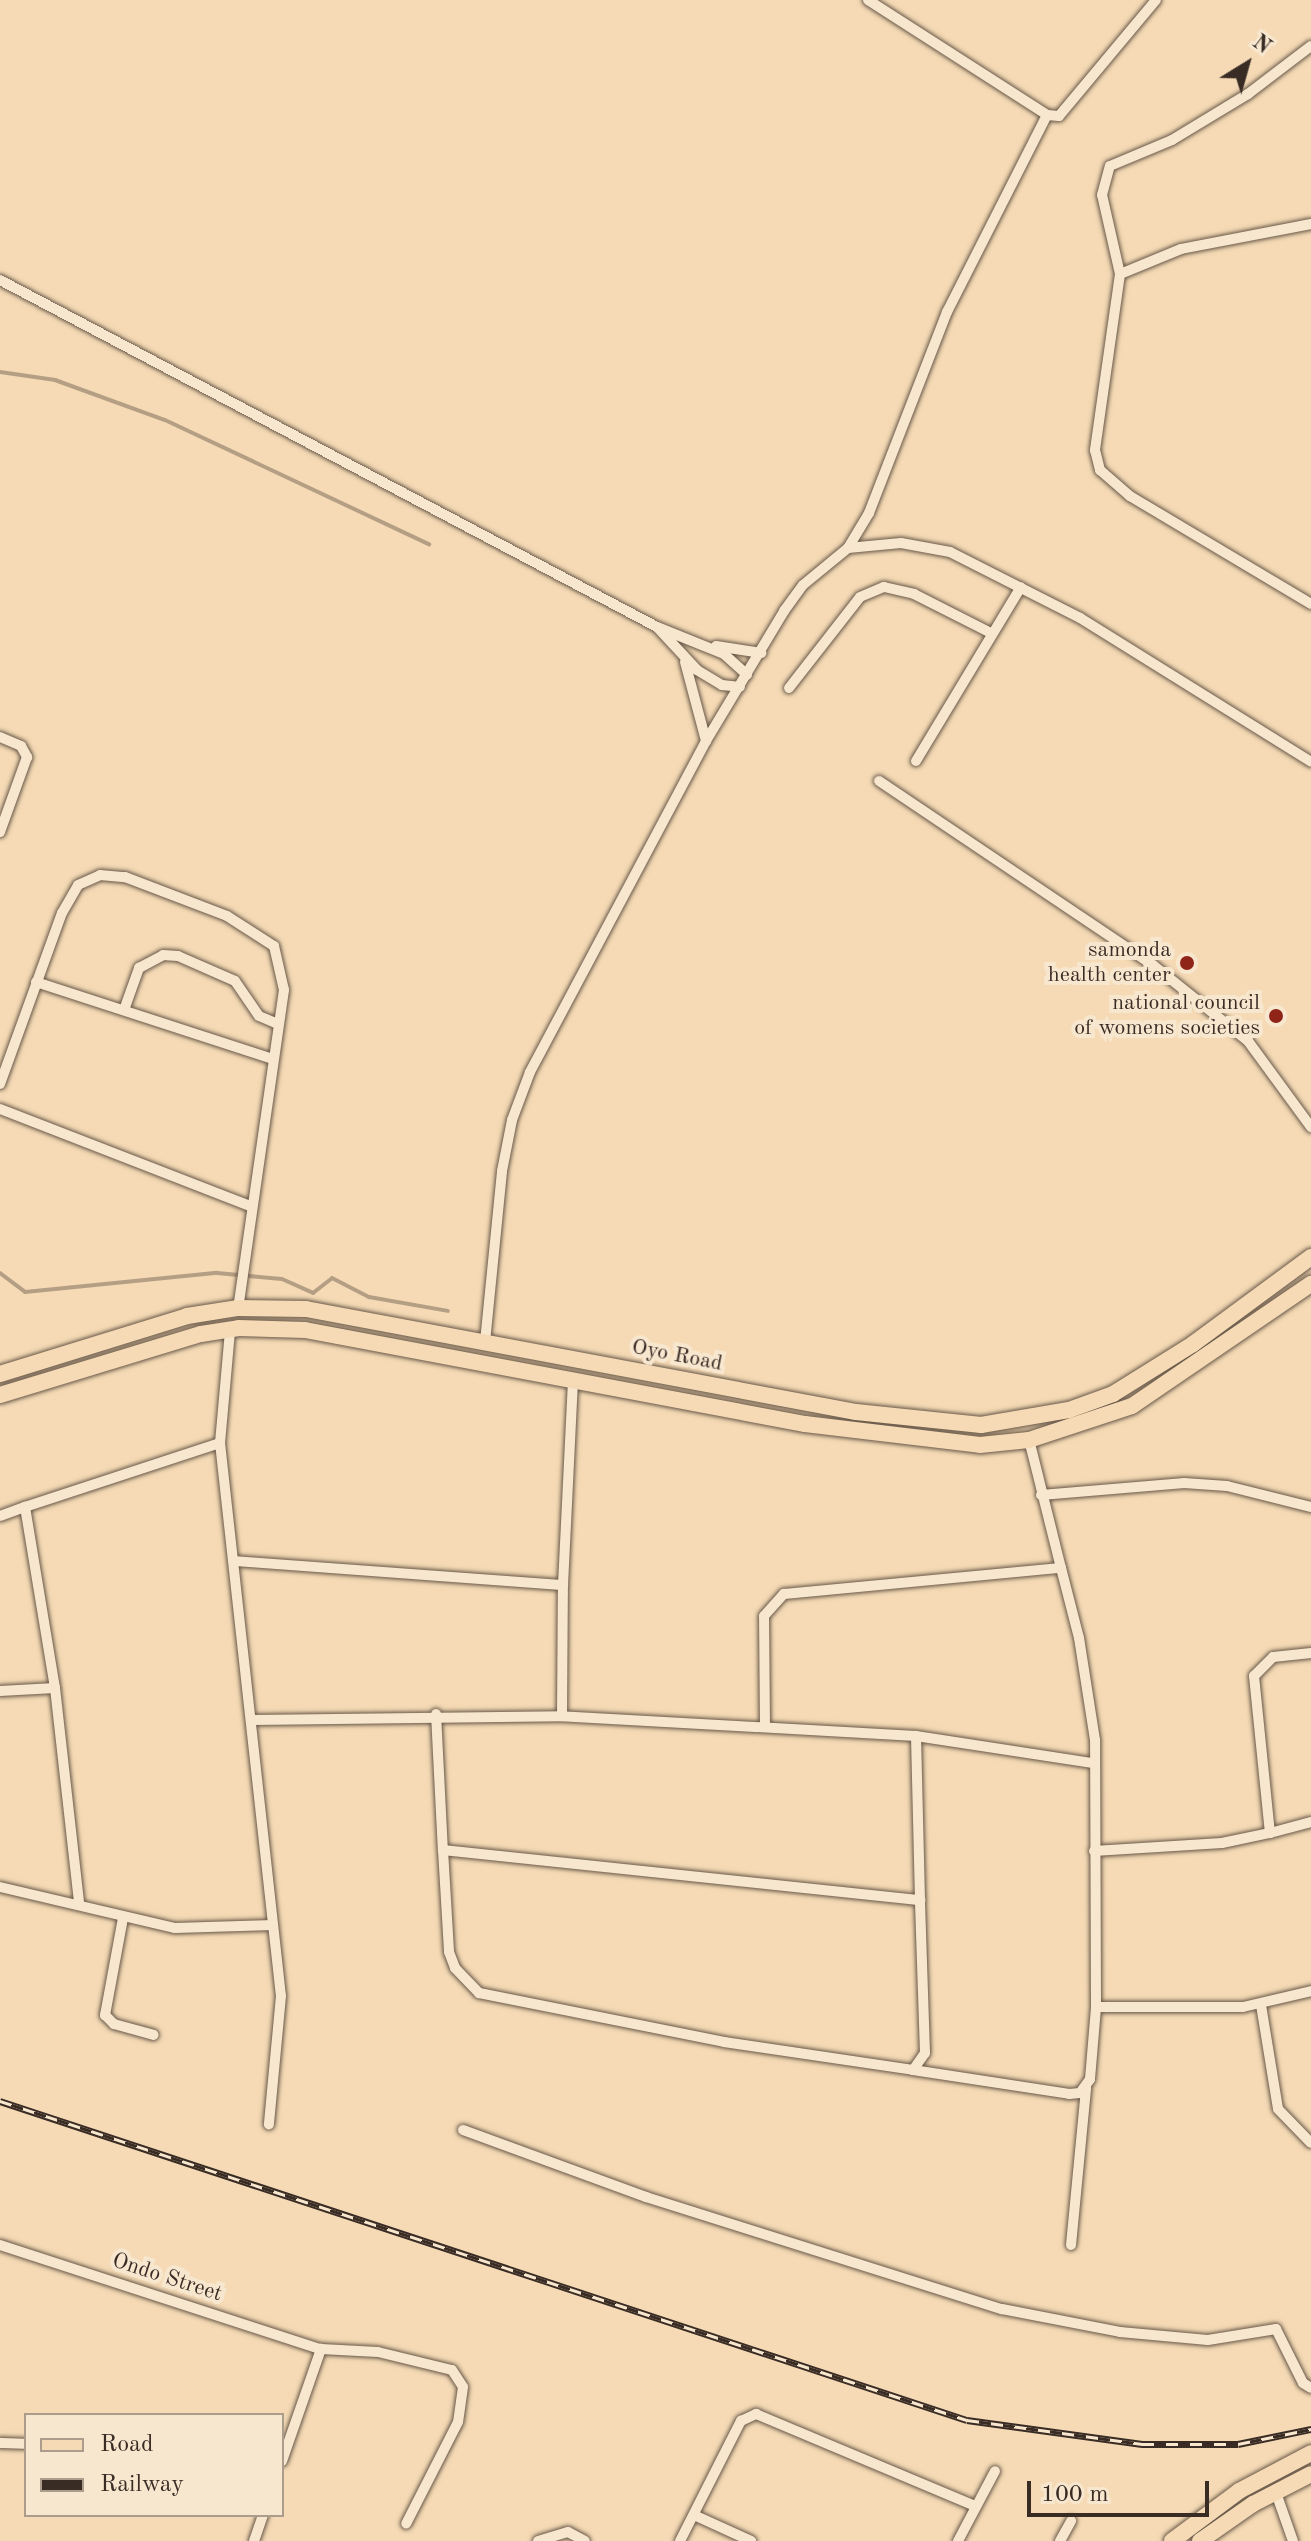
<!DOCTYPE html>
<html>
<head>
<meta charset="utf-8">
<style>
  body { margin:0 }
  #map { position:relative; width:1311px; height:2541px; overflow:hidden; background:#f5dab5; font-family:"Old Standard TT",serif }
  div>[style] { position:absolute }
  .stream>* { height:4px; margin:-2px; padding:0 2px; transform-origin:2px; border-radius:2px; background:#b59f84 }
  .roads { filter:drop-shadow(0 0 2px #685849) drop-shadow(0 0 2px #685849) }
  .minor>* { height:10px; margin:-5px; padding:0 5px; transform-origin:5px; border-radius:5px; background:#f8e7cf }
  .primary>* { height:16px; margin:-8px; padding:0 8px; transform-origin:8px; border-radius:8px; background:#f5dab5 }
  .trunk>* { height:16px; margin:-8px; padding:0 8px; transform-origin:8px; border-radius:8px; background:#f5dab5 }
  .rail>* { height:7px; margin-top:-3.5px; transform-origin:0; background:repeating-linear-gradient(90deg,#f8e7cf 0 12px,#392c25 0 24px); box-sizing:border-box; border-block:2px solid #392c25 }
  .dots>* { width:22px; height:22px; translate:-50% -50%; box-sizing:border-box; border:4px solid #f8e7cf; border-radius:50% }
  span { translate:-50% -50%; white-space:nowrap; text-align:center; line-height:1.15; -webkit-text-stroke:8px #f8e7cf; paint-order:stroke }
  .poi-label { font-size:22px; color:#392c25 }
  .right { translate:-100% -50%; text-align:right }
  .street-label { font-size:22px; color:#392c25 }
  .legend { position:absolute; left:24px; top:2413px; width:260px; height:104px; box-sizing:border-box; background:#f8e7cf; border:2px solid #ac9c8b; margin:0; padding:10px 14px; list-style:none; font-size:24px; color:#392c25 }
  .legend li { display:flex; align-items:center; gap:16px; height:40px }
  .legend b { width:40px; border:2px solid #ac9c8b }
  .north { position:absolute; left:1207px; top:24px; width:80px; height:80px; -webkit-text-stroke:6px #f8e7cf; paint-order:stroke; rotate:37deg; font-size:22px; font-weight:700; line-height:32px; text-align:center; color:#392c25 }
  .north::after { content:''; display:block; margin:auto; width:28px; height:36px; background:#392c25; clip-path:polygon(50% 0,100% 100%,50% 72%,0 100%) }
  .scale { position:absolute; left:1027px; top:2481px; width:182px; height:36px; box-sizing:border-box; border:4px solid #392c25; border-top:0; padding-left:10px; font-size:24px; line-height:28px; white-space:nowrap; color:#392c25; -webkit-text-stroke:6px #f8e7cf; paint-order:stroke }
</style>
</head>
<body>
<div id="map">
  <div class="stream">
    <div style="left:0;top:372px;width:56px;rotate:8.3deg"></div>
    <div style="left:55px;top:380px;width:117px;rotate:20deg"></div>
    <div style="left:165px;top:420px;width:292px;rotate:25.2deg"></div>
    <div style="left:0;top:1273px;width:31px;rotate:37deg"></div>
    <div style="left:25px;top:1292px;width:193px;rotate:-5.7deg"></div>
    <div style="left:217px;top:1273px;width:65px;rotate:5.3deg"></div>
    <div style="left:282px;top:1279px;width:34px;rotate:24deg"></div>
    <div style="left:313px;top:1293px;width:24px;rotate:-38deg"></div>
    <div style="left:332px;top:1278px;width:42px;rotate:27.2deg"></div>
    <div style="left:369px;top:1297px;width:80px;rotate:10deg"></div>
  </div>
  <div class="roads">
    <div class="minor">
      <div style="left:868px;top:0;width:213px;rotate:32.7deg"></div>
      <div style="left:1047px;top:115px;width:12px;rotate:5deg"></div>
      <div style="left:1059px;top:116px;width:151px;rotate:-50.1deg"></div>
      <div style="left:1311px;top:224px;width:132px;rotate:169.1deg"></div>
      <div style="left:1181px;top:249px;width:66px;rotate:157.7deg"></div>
      <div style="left:1120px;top:274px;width:178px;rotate:98.1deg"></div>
      <div style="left:1095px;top:450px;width:21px;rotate:76deg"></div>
      <div style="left:1100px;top:470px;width:40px;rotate:41deg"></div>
      <div style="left:1130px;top:496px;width:211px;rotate:30.8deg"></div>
      <div style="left:1120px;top:274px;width:81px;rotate:-102.8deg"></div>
      <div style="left:1102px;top:195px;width:30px;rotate:-75deg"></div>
      <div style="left:1110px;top:166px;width:67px;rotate:-22.8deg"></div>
      <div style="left:1172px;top:140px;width:89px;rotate:-31.2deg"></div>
      <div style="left:1248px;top:94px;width:79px;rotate:-37.3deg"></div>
      <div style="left:0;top:280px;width:743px;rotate:27.84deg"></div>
      <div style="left:657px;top:627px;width:72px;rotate:21.9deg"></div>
      <div style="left:724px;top:654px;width:31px;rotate:42deg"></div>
      <div style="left:848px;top:548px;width:53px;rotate:-5.4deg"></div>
      <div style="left:901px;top:543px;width:50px;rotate:10.4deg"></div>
      <div style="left:950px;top:552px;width:146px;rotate:26.9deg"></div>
      <div style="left:1080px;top:618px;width:272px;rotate:31.9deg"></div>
      <div style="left:658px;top:628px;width:57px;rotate:47.1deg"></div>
      <div style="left:697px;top:670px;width:29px;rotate:31deg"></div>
      <div style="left:722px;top:685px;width:18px;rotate:6deg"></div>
      <div style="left:716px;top:646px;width:46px;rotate:8.8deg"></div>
      <div style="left:685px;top:662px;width:82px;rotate:75.1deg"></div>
      <div style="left:789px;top:688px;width:115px;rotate:-52deg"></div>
      <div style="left:860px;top:597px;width:26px;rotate:-23deg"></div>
      <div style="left:884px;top:587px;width:31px;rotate:13deg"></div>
      <div style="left:914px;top:594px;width:86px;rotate:26.9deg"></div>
      <div style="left:0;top:737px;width:23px;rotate:23deg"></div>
      <div style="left:21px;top:746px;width:13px;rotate:61deg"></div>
      <div style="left:27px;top:757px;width:80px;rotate:109.8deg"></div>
      <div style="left:916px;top:761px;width:203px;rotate:-58.9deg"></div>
      <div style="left:879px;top:781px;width:330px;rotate:33.9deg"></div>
      <div style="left:1153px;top:965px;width:122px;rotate:38.7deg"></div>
      <div style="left:1248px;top:1041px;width:107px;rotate:53.8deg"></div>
      <div style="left:36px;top:982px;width:249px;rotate:18deg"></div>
      <div style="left:124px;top:1010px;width:45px;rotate:-70.3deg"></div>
      <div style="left:139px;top:968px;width:27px;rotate:-28deg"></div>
      <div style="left:163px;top:955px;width:15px;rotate:4deg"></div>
      <div style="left:178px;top:956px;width:62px;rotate:23.7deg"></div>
      <div style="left:235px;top:981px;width:42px;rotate:55.6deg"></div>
      <div style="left:259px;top:1016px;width:21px;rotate:23deg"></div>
      <div style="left:0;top:1084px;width:182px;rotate:-70.1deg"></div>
      <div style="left:62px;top:913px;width:32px;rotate:-60deg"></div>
      <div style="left:78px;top:885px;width:24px;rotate:-24deg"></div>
      <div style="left:100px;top:875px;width:25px;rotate:5deg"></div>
      <div style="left:125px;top:877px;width:109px;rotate:20.9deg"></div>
      <div style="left:227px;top:916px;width:56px;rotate:32.6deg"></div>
      <div style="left:274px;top:946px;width:45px;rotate:77.2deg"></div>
      <div style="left:284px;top:990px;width:321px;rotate:98.2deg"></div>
      <div style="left:0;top:1109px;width:268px;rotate:21.2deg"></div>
      <div style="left:485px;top:1342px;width:172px;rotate:-84.3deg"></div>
      <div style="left:502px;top:1171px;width:52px;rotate:-78.9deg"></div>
      <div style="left:512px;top:1120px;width:51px;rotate:-69.4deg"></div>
      <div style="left:530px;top:1072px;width:375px;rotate:-62deg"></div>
      <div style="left:706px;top:741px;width:152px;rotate:-59deg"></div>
      <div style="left:784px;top:611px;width:32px;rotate:-54deg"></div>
      <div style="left:803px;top:585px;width:58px;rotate:-39.4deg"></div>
      <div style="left:848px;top:548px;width:41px;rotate:-59deg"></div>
      <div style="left:869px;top:513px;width:216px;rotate:-68.8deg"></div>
      <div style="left:947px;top:312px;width:221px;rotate:-63.1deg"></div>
      <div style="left:220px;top:1443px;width:556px;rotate:83.71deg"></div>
      <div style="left:281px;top:1996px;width:129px;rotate:95.4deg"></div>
      <div style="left:1041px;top:1495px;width:144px;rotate:-4.8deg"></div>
      <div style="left:1184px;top:1483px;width:43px;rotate:4deg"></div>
      <div style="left:1227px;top:1486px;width:87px;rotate:14deg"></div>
      <div style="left:0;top:1516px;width:27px;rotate:-20deg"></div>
      <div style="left:234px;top:1561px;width:330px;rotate:4.2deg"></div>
      <div style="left:563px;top:1585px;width:206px;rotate:-87.2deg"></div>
      <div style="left:1311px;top:1653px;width:38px;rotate:174deg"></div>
      <div style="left:1273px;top:1657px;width:27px;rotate:135deg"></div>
      <div style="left:1254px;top:1676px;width:158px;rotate:84.2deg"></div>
      <div style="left:1270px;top:1833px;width:42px;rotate:-15deg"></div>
      <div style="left:55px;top:1688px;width:215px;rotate:83.6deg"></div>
      <div style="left:0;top:1691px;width:55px;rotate:-3.1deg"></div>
      <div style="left:55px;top:1688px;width:183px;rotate:-99.4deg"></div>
      <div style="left:25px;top:1507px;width:205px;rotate:-18.2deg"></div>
      <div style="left:220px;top:1443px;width:113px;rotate:-84.9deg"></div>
      <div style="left:436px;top:1714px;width:136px;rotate:87.1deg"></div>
      <div style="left:443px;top:1850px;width:480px;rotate:6deg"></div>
      <div style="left:920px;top:1900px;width:164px;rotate:-91.4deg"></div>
      <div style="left:916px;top:1736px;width:355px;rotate:-176.8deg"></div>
      <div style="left:253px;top:1720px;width:309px;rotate:-0.7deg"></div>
      <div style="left:562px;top:1716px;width:131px;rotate:-89.6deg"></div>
      <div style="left:765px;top:1727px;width:111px;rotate:-90.5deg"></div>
      <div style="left:764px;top:1616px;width:30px;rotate:-48deg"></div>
      <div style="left:784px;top:1594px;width:278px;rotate:-5.4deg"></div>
      <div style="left:1061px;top:1568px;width:132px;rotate:-104deg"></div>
      <div style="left:916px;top:1736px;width:179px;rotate:8.7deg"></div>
      <div style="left:443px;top:1850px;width:102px;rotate:86.6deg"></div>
      <div style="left:449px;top:1952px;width:17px;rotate:69deg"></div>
      <div style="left:455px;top:1968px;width:35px;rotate:46deg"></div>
      <div style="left:479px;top:1993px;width:250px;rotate:11.3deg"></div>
      <div style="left:724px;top:2042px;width:191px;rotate:8.4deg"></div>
      <div style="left:913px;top:2070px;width:21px;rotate:-55deg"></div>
      <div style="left:925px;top:2053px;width:153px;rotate:-91.9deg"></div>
      <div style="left:1094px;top:1851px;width:128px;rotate:-3.6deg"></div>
      <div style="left:1222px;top:1843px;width:49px;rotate:-11.8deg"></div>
      <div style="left:0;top:1887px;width:180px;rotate:13.2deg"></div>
      <div style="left:175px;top:1928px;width:98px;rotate:-1.8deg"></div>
      <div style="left:123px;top:1918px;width:99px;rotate:100.5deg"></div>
      <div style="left:105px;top:2015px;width:13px;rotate:45deg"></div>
      <div style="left:114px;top:2024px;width:41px;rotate:15.4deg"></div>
      <div style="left:1261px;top:2005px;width:105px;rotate:80.7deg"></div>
      <div style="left:1278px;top:2109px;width:47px;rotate:45.9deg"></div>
      <div style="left:1096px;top:2007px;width:147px"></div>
      <div style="left:1243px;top:2007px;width:70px;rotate:-13.2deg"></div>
      <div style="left:913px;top:2070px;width:158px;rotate:8.7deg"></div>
      <div style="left:1069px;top:2094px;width:11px;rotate:-5deg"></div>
      <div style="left:1080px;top:2093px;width:17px;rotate:-54deg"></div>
      <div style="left:1090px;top:2079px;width:72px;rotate:-85.2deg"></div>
      <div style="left:1096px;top:2007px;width:267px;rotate:-90.2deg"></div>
      <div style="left:1095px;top:1740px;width:103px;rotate:-98.9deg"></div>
      <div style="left:1079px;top:1638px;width:72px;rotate:-104.4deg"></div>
      <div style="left:463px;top:2130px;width:195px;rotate:20.1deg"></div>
      <div style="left:646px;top:2197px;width:373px;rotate:17.5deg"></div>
      <div style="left:1002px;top:2309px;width:120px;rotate:11deg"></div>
      <div style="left:1120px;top:2332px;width:88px;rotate:5.2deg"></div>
      <div style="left:1208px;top:2340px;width:69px;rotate:-9.2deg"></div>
      <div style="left:1276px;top:2329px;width:60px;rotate:63.4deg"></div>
      <div style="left:1303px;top:2383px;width:9px;rotate:32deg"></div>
      <div style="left:0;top:2245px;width:337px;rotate:18deg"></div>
      <div style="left:321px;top:2349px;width:57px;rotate:3deg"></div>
      <div style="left:378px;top:2352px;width:76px;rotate:13.7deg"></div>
      <div style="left:452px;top:2370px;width:20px;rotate:57deg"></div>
      <div style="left:463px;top:2387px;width:35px;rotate:98deg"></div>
      <div style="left:458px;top:2422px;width:114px;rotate:117deg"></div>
      <div style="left:1071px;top:2245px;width:158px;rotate:-84.5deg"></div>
      <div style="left:0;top:2443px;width:26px;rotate:2deg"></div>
      <div style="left:282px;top:2461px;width:119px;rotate:-70.8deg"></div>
      <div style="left:1275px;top:2490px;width:54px;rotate:70.6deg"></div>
      <div style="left:694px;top:2515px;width:63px;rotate:24.5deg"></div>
      <div style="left:254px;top:2541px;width:28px;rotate:-71deg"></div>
      <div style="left:538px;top:2541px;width:31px;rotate:-17deg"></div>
      <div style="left:568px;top:2532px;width:19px;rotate:28deg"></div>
      <div style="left:680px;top:2541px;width:135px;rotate:-63.1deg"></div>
      <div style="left:741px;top:2421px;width:17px;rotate:-25deg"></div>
      <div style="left:756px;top:2414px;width:238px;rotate:22.8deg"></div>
      <div style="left:958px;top:2541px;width:79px;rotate:-62.1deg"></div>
      <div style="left:1060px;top:2541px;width:23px;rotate:-61deg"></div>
    </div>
    <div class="primary">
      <div style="left:0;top:1374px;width:196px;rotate:-17.2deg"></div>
      <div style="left:187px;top:1316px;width:52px;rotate:-8.9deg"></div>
      <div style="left:238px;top:1308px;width:68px;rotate:0.8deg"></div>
      <div style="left:306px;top:1309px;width:560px;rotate:10.61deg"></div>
      <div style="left:856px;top:1412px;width:126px;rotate:5.9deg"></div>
      <div style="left:981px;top:1425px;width:89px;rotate:-9.7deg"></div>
      <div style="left:1069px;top:1410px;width:47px;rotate:-20deg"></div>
      <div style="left:1113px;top:1394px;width:94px;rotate:-32deg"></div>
      <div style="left:1193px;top:1344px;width:147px;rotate:-36.4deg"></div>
      <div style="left:0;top:1395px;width:210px;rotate:-16.9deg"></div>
      <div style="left:201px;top:1334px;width:38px;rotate:-9deg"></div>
      <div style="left:239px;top:1328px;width:66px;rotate:1.7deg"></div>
      <div style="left:305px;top:1330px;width:509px;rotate:10.65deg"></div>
      <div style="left:805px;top:1424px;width:176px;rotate:6.8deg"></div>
      <div style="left:980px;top:1445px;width:49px;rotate:-5.8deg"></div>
      <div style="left:1029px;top:1440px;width:108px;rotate:-18.3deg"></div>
      <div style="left:1132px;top:1406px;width:217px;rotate:-34.3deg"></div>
    </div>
    <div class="trunk">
      <div style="left:1172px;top:2541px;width:84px;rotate:-36.7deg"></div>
      <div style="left:1239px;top:2491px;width:81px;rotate:-27.8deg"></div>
      <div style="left:1200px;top:2541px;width:65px;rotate:-34.9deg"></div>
      <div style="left:1253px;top:2504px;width:65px;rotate:-27.3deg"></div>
    </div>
  </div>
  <div class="rail">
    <div style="left:0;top:2101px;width:1018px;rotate:18.26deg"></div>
    <div style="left:967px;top:2420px;width:177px;rotate:7.8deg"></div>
    <div style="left:1142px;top:2444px;width:96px"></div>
    <div style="left:1238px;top:2444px;width:75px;rotate:-11.6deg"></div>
  </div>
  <div class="dots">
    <div style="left:1187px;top:963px;background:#8f2418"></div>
    <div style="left:1276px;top:1016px;background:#8f2418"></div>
  </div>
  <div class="poi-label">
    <span class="right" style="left:1171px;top:963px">samonda<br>health center</span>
    <span class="right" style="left:1260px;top:1016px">national council<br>of womens societies</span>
  </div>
  <div class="street-label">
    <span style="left:677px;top:1356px;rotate:11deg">Oyo Road</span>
    <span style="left:167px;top:2278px;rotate:18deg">Ondo Street</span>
  </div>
  <ul class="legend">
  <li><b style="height:10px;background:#f5dab5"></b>Road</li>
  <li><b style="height:10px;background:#392c25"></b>Railway</li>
  </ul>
  <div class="north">N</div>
  <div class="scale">100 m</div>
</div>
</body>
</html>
